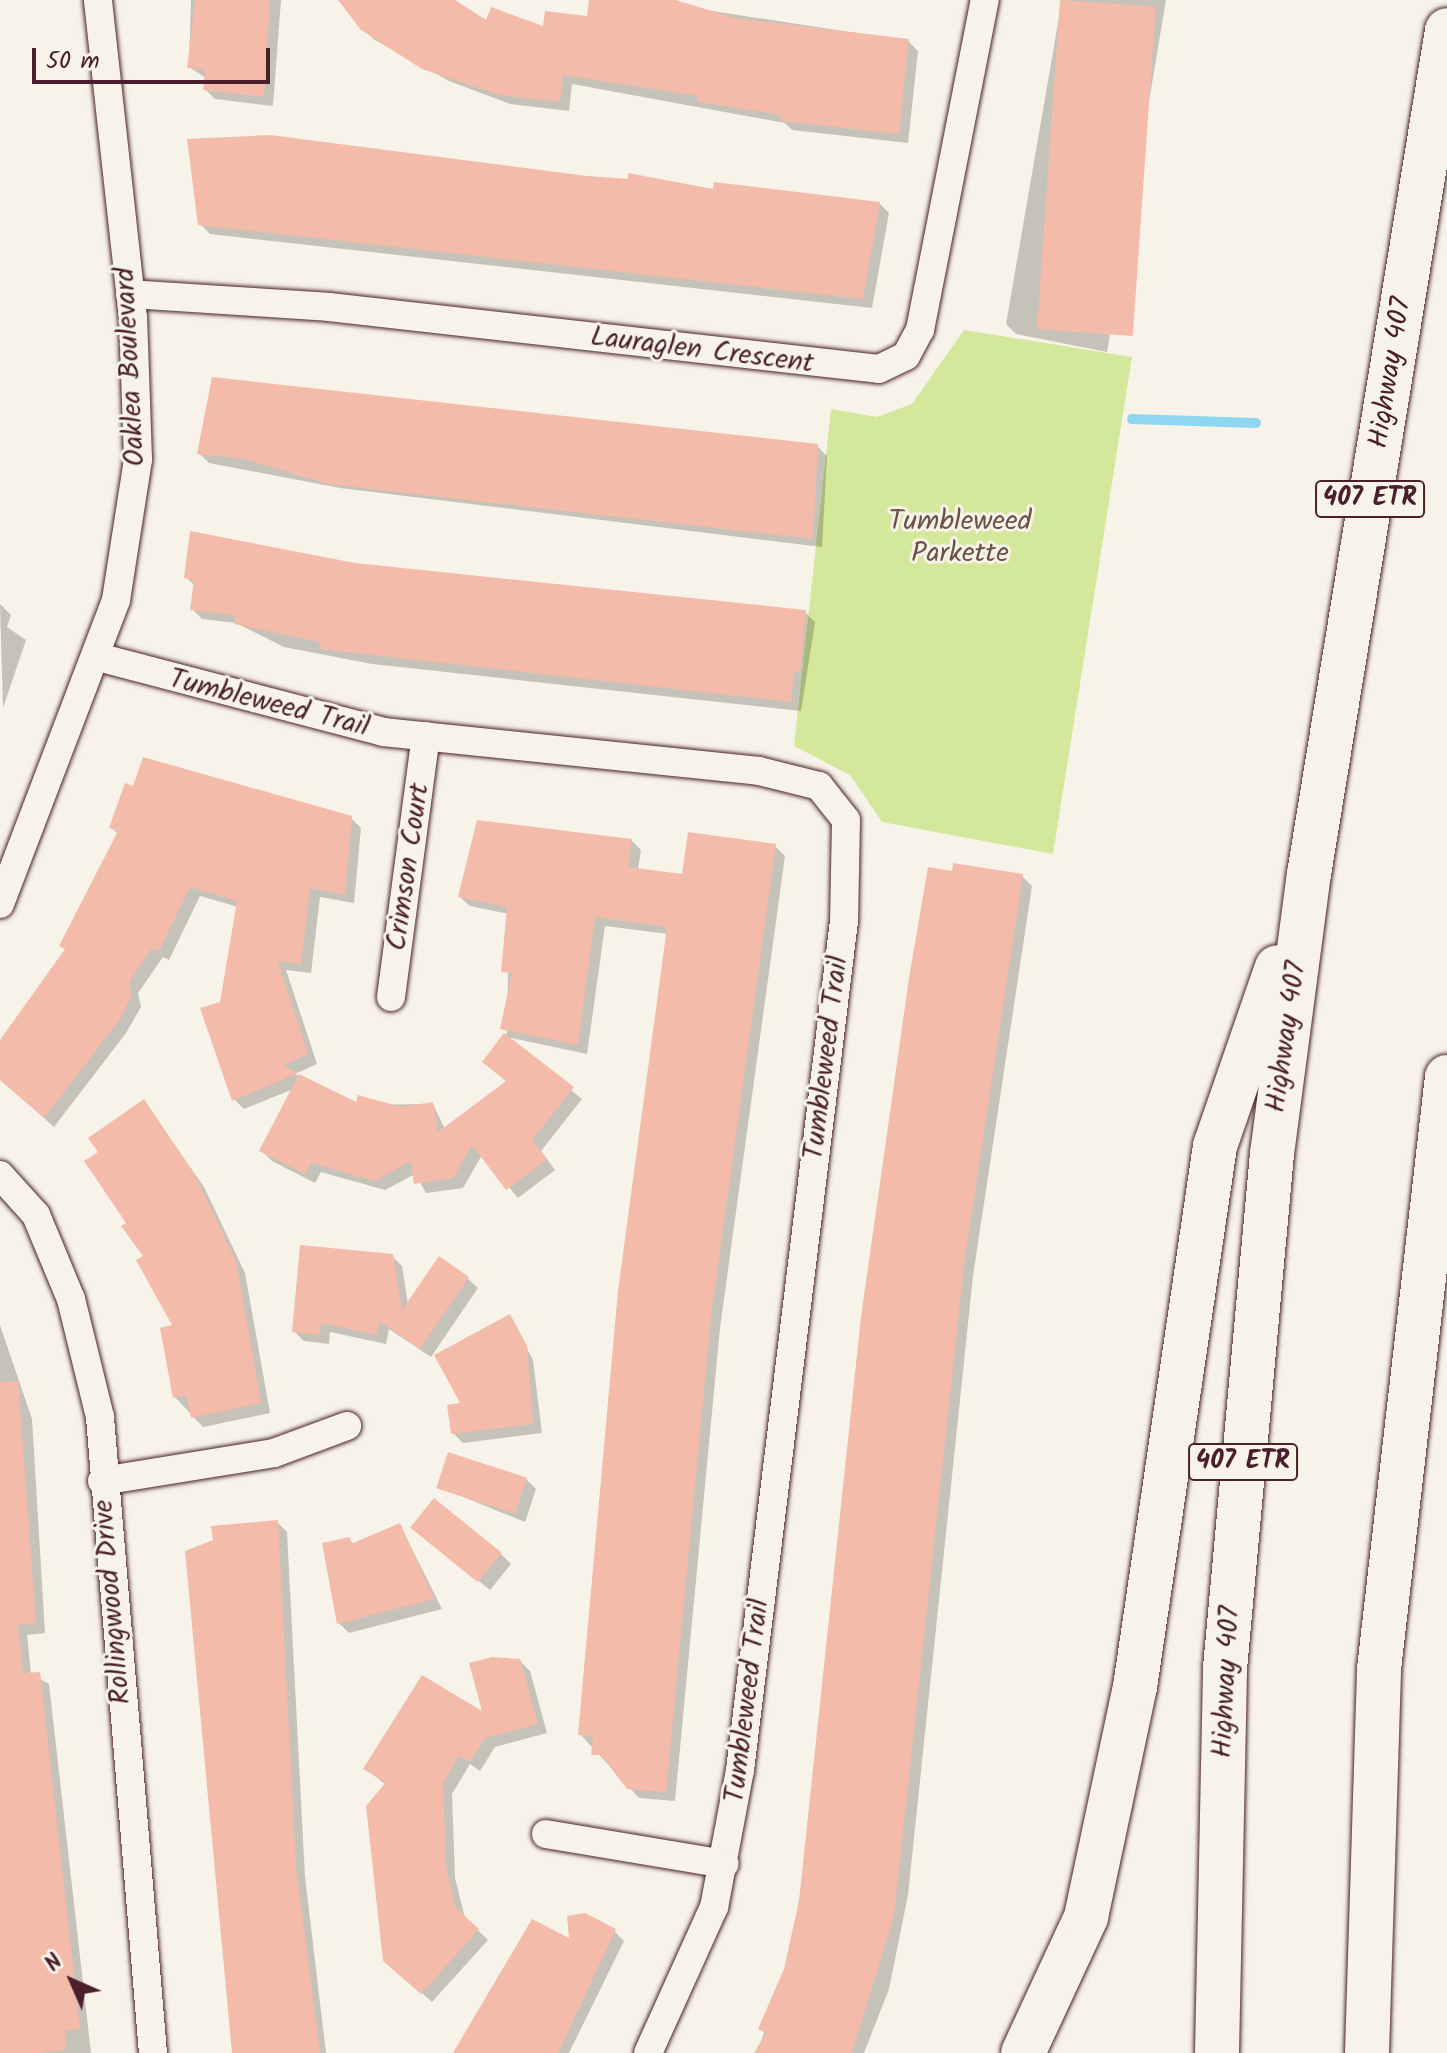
<!DOCTYPE html>
<html>
<head>
<meta charset="utf-8">
<style>
  body { margin:0 }
  #map { position:relative; width:1447px; height:2053px; overflow:hidden; background:#f7f3e8; font-family:Kalam,sans-serif }
  div>[style] { position:absolute }
  .green>* { inset:0; background:#d4e89c }
  .shadow>* { inset:0; background:#0003 }
  .stream>* { height:10px; margin:-5px; padding:0 5px; transform-origin:5px; border-radius:5px; background:#8fd7f1 }
  .building>* { inset:0; background:#f4bbaa; transform-origin:0 0 }
  .roads { filter:drop-shadow(0 0 2px #4a1f2b) drop-shadow(0 0 2px #4a1f2b) }
  .street>* { height:28px; margin:-14px; padding:0 14px; transform-origin:14px; border-radius:14px; background:#f7f3e8 }
  .highway>* { height:44px; margin:-22px; padding:0 22px; transform-origin:22px; border-radius:22px; background:#f7f3e8 }
  span { translate:-50% -50%; white-space:nowrap; text-align:center; line-height:1.15; -webkit-text-stroke:6px #f7f3e8; paint-order:stroke }
  .shield-label span { padding:2px 6px; background:#f7f3e8; border:2px solid; border-radius:6px; -webkit-text-stroke-width:0 }
  .shield-label { font-size:26px; color:#4a1f2b; font-weight:700 }
  .street-label { font-size:28px; color:#4a1f2b }
  .park-label { font-size:28px; color:#6c5147 }
  .north { position:absolute; left:32px; top:1941px; width:80px; height:80px; -webkit-text-stroke:6px #f7f3e8; paint-order:stroke; rotate:315deg; font-size:22px; font-weight:700; line-height:32px; text-align:center; color:#4a1f2b }
  .north::after { content:''; display:block; margin:auto; width:28px; height:36px; background:#4a1f2b; clip-path:polygon(50% 0,100% 100%,50% 72%,0 100%) }
  .scale { position:absolute; left:32px; top:48px; width:238px; height:36px; box-sizing:border-box; border:4px solid #4a1f2b; border-top:0; padding-left:10px; font-size:24px; line-height:28px; white-space:nowrap; color:#4a1f2b; -webkit-text-stroke:6px #f7f3e8; paint-order:stroke }
</style>
</head>
<body>
<div id="map">
  <div class="green">
    <div style="clip-path:polygon(964px 330px,1132px 357px,1053px 854px,882px 822px,850px 775px,794px 746px,831px 409px,877px 417px,912px 404px)"></div>
  </div>
  <div class="shadow">
    <div style="clip-path:polygon(191px 0,281px 0,273px 106px,215px 99px,205px 89px,206px 78px,189px 67px)"></div>
    <div style="clip-path:polygon(351px 0,451px 0,487px 23px,545px 29px,589px 19px,591px 0,641px 0,908px 41px,918px 51px,908px 143px,792px 130px,785px 123px,572px 84px,569px 111px,510px 104px,449px 81px,373px 39px)"></div>
    <div style="clip-path:polygon(1062px 0,1166px 0,1107px 352px,1016px 334px,1006px 324px)"></div>
    <div style="clip-path:polygon(715px 191px,879px 203px,889px 213px,872px 308px,210px 234px,200px 224px)"></div>
    <div style="clip-path:polygon(817px 446px,827px 456px,822px 547px,340px 488px,209px 463px,199px 453px)"></div>
    <div style="clip-path:polygon(187px 578px,805px 612px,815px 622px,801px 711px,372px 664px,284px 647px,236px 623px,202px 619px,192px 609px,195px 586px)"></div>
    <div style="clip-path:polygon(0 604px,11px 615px,7px 627px,26px 640px,3px 708px)"></div>
    <div style="clip-path:polygon(351px 818px,361px 828px,354px 903px,320px 897px,311px 973px,286px 970px,317px 1064px,295px 1074px,357px 1105px,433px 1104px,445px 1129px,507px 1082px,484px 1062px,507px 1033px,509px 914px,470px 906px,460px 897px,631px 840px,641px 850px,638px 870px,684px 876px,775px 846px,785px 856px,720px 1328px,675px 1801px,639px 1798px,580px 1734px,668px 934px,605px 926px,587px 1054px,507px 1037px,582px 1099px,541px 1151px,555px 1170px,518px 1198px,482px 1155px,463px 1188px,426px 1193px,415px 1174px,385px 1190px,321px 1172px,315px 1183px,272px 1161px,262px 1151px,293px 1089px,244px 1109px,234px 1099px,222px 1004px,238px 907px,200px 896px,169px 960px,163px 957px,138px 993px,141px 1007px,126px 1033px,54px 1127px,0 1079px,0 1043px,67px 950px,118px 834px,112px 828px)"></div>
    <div style="clip-path:polygon(953px 873px,1022px 876px,1032px 886px,973px 1276px,908px 1895px,889px 1989px,864px 2053px,757px 2053px,786px 1969px,807px 1860px)"></div>
    <div style="clip-path:polygon(144px 1101px,204px 1187px,245px 1273px,270px 1413px,203px 1427px,175px 1397px,175px 1326px,101px 1153px)"></div>
    <div style="clip-path:polygon(392px 1256px,402px 1266px,408px 1304px,468px 1279px,478px 1288px,431px 1357px,389px 1329px,386px 1344px,330px 1332px,329px 1344px,304px 1341px,294px 1331px)"></div>
    <div style="clip-path:polygon(510px 1316px,533px 1360px,542px 1433px,463px 1443px,453px 1433px)"></div>
    <div style="clip-path:polygon(0 1325px,32px 1419px,45px 1633px,27px 1635px,31px 1674px,49px 1684px,91px 2053px,0 2053px)"></div>
    <div style="clip-path:polygon(526px 1479px,536px 1489px,525px 1522px,439px 1487px)"></div>
    <div style="clip-path:polygon(277px 1522px,287px 1532px,305px 1877px,326px 2053px,233px 2053px)"></div>
    <div style="clip-path:polygon(400px 1525px,442px 1609px,349px 1633px,339px 1623px,349px 1539px,354px 1544px)"></div>
    <div style="clip-path:polygon(416px 1531px,501px 1554px,511px 1564px,490px 1590px)"></div>
    <div style="clip-path:polygon(520px 1661px,530px 1671px,547px 1733px,495px 1747px,480px 1771px,470px 1764px,452px 1794px,455px 1878px,465px 1918px,488px 1940px,432px 2002px,396px 1970px,386px 1785px,366px 1769px,485px 1715px)"></div>
    <div style="clip-path:polygon(614px 1931px,624px 1941px,569px 2053px,463px 2053px,571px 1941px)"></div>
  </div>
  <div class="stream">
    <div style="left:1132px;top:419px;width:124px;rotate:1.8deg"></div>
  </div>
  <div class="building">
    <div style="clip-path:polygon(195px 0,270px 0,264px 97px,203px 90px,205px 70px,187px 68px)"></div>
    <div style="clip-path:polygon(338px 0,455px 0,486px 20px,491px 7px,543px 26px,545px 11px,587px 16px,589px 0,676px 0,734px 18px,909px 39px,899px 134px,780px 121px,781px 115px,697px 102px,698px 96px,563px 75px,560px 102px,499px 95px,422px 69px,361px 30px)"></div>
    <div style="left:1060px;top:0;width:96px;height:330px;rotate:4deg"></div>
    <div style="clip-path:polygon(270px 135px,587px 176px,628px 179px,628px 173px,713px 189px,714px 182px,880px 202px,863px 299px,198px 225px,187px 139px)"></div>
    <div style="clip-path:polygon(212px 377px,818px 444px,813px 539px,328px 484px,244px 459px,197px 454px)"></div>
    <div style="clip-path:polygon(190px 531px,355px 563px,806px 610px,800px 672px,794px 672px,791px 702px,319px 649px,320px 642px,234px 624px,236px 615px,190px 610px,194px 580px,184px 578px)"></div>
    <div style="clip-path:polygon(143px 757px,352px 816px,345px 895px,310px 888px,301px 964px,278px 961px,308px 1054px,283px 1066px,298px 1073px,232px 1101px,200px 1008px,220px 1002px,237px 901px,190px 887px,159px 951px,152px 948px,129px 982px,132px 996px,117px 1023px,44px 1118px,0 1080px,0 1040px,65px 949px,59px 946px,118px 831px,109px 828px,125px 783px,133px 786px)"></div>
    <div style="clip-path:polygon(477px 820px,632px 839px,628px 867px,682px 874px,688px 832px,776px 844px,711px 1317px,666px 1792px,627px 1789px,601px 1755px,591px 1755px,593px 1737px,578px 1735px,618px 1291px,667px 927px,595px 917px,578px 1045px,500px 1029px,512px 973px,501px 972px,507px 907px,458px 897px)"></div>
    <div style="clip-path:polygon(953px 863px,1023px 874px,964px 1265px,894px 1916px,852px 2053px,754px 2053px,766px 2033px,758px 2029px,784px 1969px,799px 1901px,861px 1317px,909px 978px,928px 867px,952px 871px)"></div>
    <div style="clip-path:polygon(504px 1033px,574px 1087px,532px 1140px,547px 1159px,506px 1190px,472px 1145px,453px 1178px,414px 1184px,411px 1161px,374px 1181px,311px 1163px,305px 1174px,259px 1151px,299px 1074px,356px 1102px,358px 1095px,401px 1107px,433px 1102px,438px 1132px,506px 1081px,482px 1062px)"></div>
    <div style="clip-path:polygon(144px 1099px,195px 1175px,236px 1261px,261px 1403px,191px 1418px,186px 1395px,173px 1398px,160px 1328px,172px 1325px,136px 1260px,143px 1256px,121px 1226px,126px 1223px,84px 1161px,98px 1152px,88px 1138px)"></div>
    <div style="clip-path:polygon(300px 1245px,393px 1254px,402px 1310px,439px 1256px,469px 1277px,420px 1349px,380px 1321px,377px 1335px,321px 1323px,320px 1335px,292px 1332px)"></div>
    <div style="clip-path:polygon(510px 1314px,527px 1346px,533px 1424px,451px 1434px,447px 1405px,460px 1403px,434px 1355px)"></div>
    <div style="clip-path:polygon(18px 1381px,36px 1624px,18px 1625px,23px 1673px,40px 1672px,80px 2029px,65px 2030px,66px 2050px,37px 2053px,0 2053px,0 1382px)"></div>
    <div style="left:448px;top:1452px;width:83px;height:38px;rotate:18deg"></div>
    <div style="left:434px;top:1498px;width:87px;height:38px;rotate:39deg"></div>
    <div style="clip-path:polygon(278px 1520px,296px 1866px,320px 2053px,232px 2053px,185px 1551px,213px 1540px,211px 1526px)"></div>
    <div style="clip-path:polygon(400px 1523px,434px 1599px,337px 1624px,322px 1543px,350px 1537px,351px 1544px)"></div>
    <div style="clip-path:polygon(492px 1657px,520px 1659px,538px 1724px,485px 1738px,470px 1762px,459px 1756px,443px 1783px,446px 1867px,456px 1908px,479px 1929px,421px 1994px,383px 1961px,366px 1806px,386px 1782px,363px 1769px,422px 1675px,482px 1711px,469px 1663px)"></div>
    <div style="clip-path:polygon(585px 1913px,616px 1929px,558px 2053px,453px 2053px,532px 1919px,569px 1938px,567px 1916px)"></div>
  </div>
  <div class="roads">
    <div class="street">
      <div style="left:130px;top:294px;width:199px;rotate:3.7deg"></div>
      <div style="left:329px;top:307px;width:553px;rotate:6.43deg"></div>
      <div style="left:879px;top:369px;width:30px;rotate:-26deg"></div>
      <div style="left:906px;top:356px;width:30px;rotate:-62deg"></div>
      <div style="left:920px;top:330px;width:336px;rotate:-78.9deg"></div>
      <div style="left:98px;top:657px;width:295px;rotate:14.7deg"></div>
      <div style="left:383px;top:732px;width:378px;rotate:5.9deg"></div>
      <div style="left:759px;top:771px;width:62px;rotate:14deg"></div>
      <div style="left:819px;top:786px;width:43px;rotate:51.5deg"></div>
      <div style="left:846px;top:820px;width:101px;rotate:91.1deg"></div>
      <div style="left:844px;top:921px;width:855px;rotate:96.98deg"></div>
      <div style="left:740px;top:1770px;width:139px;rotate:100.7deg"></div>
      <div style="left:714px;top:1907px;width:160px;rotate:114.3deg"></div>
      <div style="left:0;top:904px;width:325px;rotate:-69.1deg"></div>
      <div style="left:116px;top:600px;width:143px;rotate:-81.1deg"></div>
      <div style="left:138px;top:459px;width:141px;rotate:-92deg"></div>
      <div style="left:133px;top:318px;width:320px;rotate:-96.3deg"></div>
      <div style="left:391px;top:997px;width:263px;rotate:-82.4deg"></div>
      <div style="left:0;top:1175px;width:54px;rotate:48deg"></div>
      <div style="left:36px;top:1215px;width:91px;rotate:67.4deg"></div>
      <div style="left:71px;top:1299px;width:122px;rotate:76.2deg"></div>
      <div style="left:100px;top:1417px;width:638px;rotate:85.24deg"></div>
      <div style="left:102px;top:1481px;width:174px;rotate:-9.2deg"></div>
      <div style="left:274px;top:1453px;width:78px;rotate:-20.3deg"></div>
      <div style="left:546px;top:1834px;width:181px;rotate:9.5deg"></div>
    </div>
    <div class="highway">
      <div style="left:1023px;top:2053px;width:150px;rotate:-65.1deg"></div>
      <div style="left:1086px;top:1917px;width:235px;rotate:-78deg"></div>
      <div style="left:1135px;top:1687px;width:547px;rotate:-81.59deg"></div>
      <div style="left:1215px;top:1146px;width:189px;rotate:-70.9deg"></div>
      <div style="left:1217px;top:2053px;width:385px;rotate:-88.8deg"></div>
      <div style="left:1225px;top:1668px;width:516px;rotate:-84.78deg"></div>
      <div style="left:1272px;top:1154px;width:282px;rotate:-82.5deg"></div>
      <div style="left:1309px;top:874px;width:855px;rotate:-80.71deg"></div>
      <div style="left:1367px;top:2053px;width:384px;rotate:-88.2deg"></div>
      <div style="left:1379px;top:1669px;width:596px;rotate:-83.45deg"></div>
    </div>
  </div>
  <div class="shield-label">
    <span style="left:1370px;top:499px">407 ETR</span>
    <span style="left:1243px;top:1462px">407 ETR</span>
  </div>
  <div class="street-label">
    <span style="left:702px;top:351px;rotate:7deg">Lauraglen Crescent</span>
    <span style="left:131px;top:367px;rotate:-93deg">Oaklea Boulevard</span>
    <span style="left:1391px;top:373px;rotate:-81deg">Highway 407</span>
    <span style="left:269px;top:704px;rotate:14deg">Tumbleweed Trail</span>
    <span style="left:409px;top:867px;rotate:-82deg">Crimson Court</span>
    <span style="left:1287px;top:1037px;rotate:-82deg">Highway 407</span>
    <span style="left:827px;top:1058px;rotate:-83deg">Tumbleweed Trail</span>
    <span style="left:113px;top:1602px;rotate:-95deg">Rollingwood Drive</span>
    <span style="left:1227px;top:1682px;rotate:-87deg">Highway 407</span>
    <span style="left:748px;top:1701px;rotate:-83deg">Tumbleweed Trail</span>
  </div>
  <div class="park-label">
    <span style="left:960px;top:538px">Tumbleweed<br>Parkette</span>
  </div>
  <div class="north">N</div>
  <div class="scale">50 m</div>
</div>
</body>
</html>
